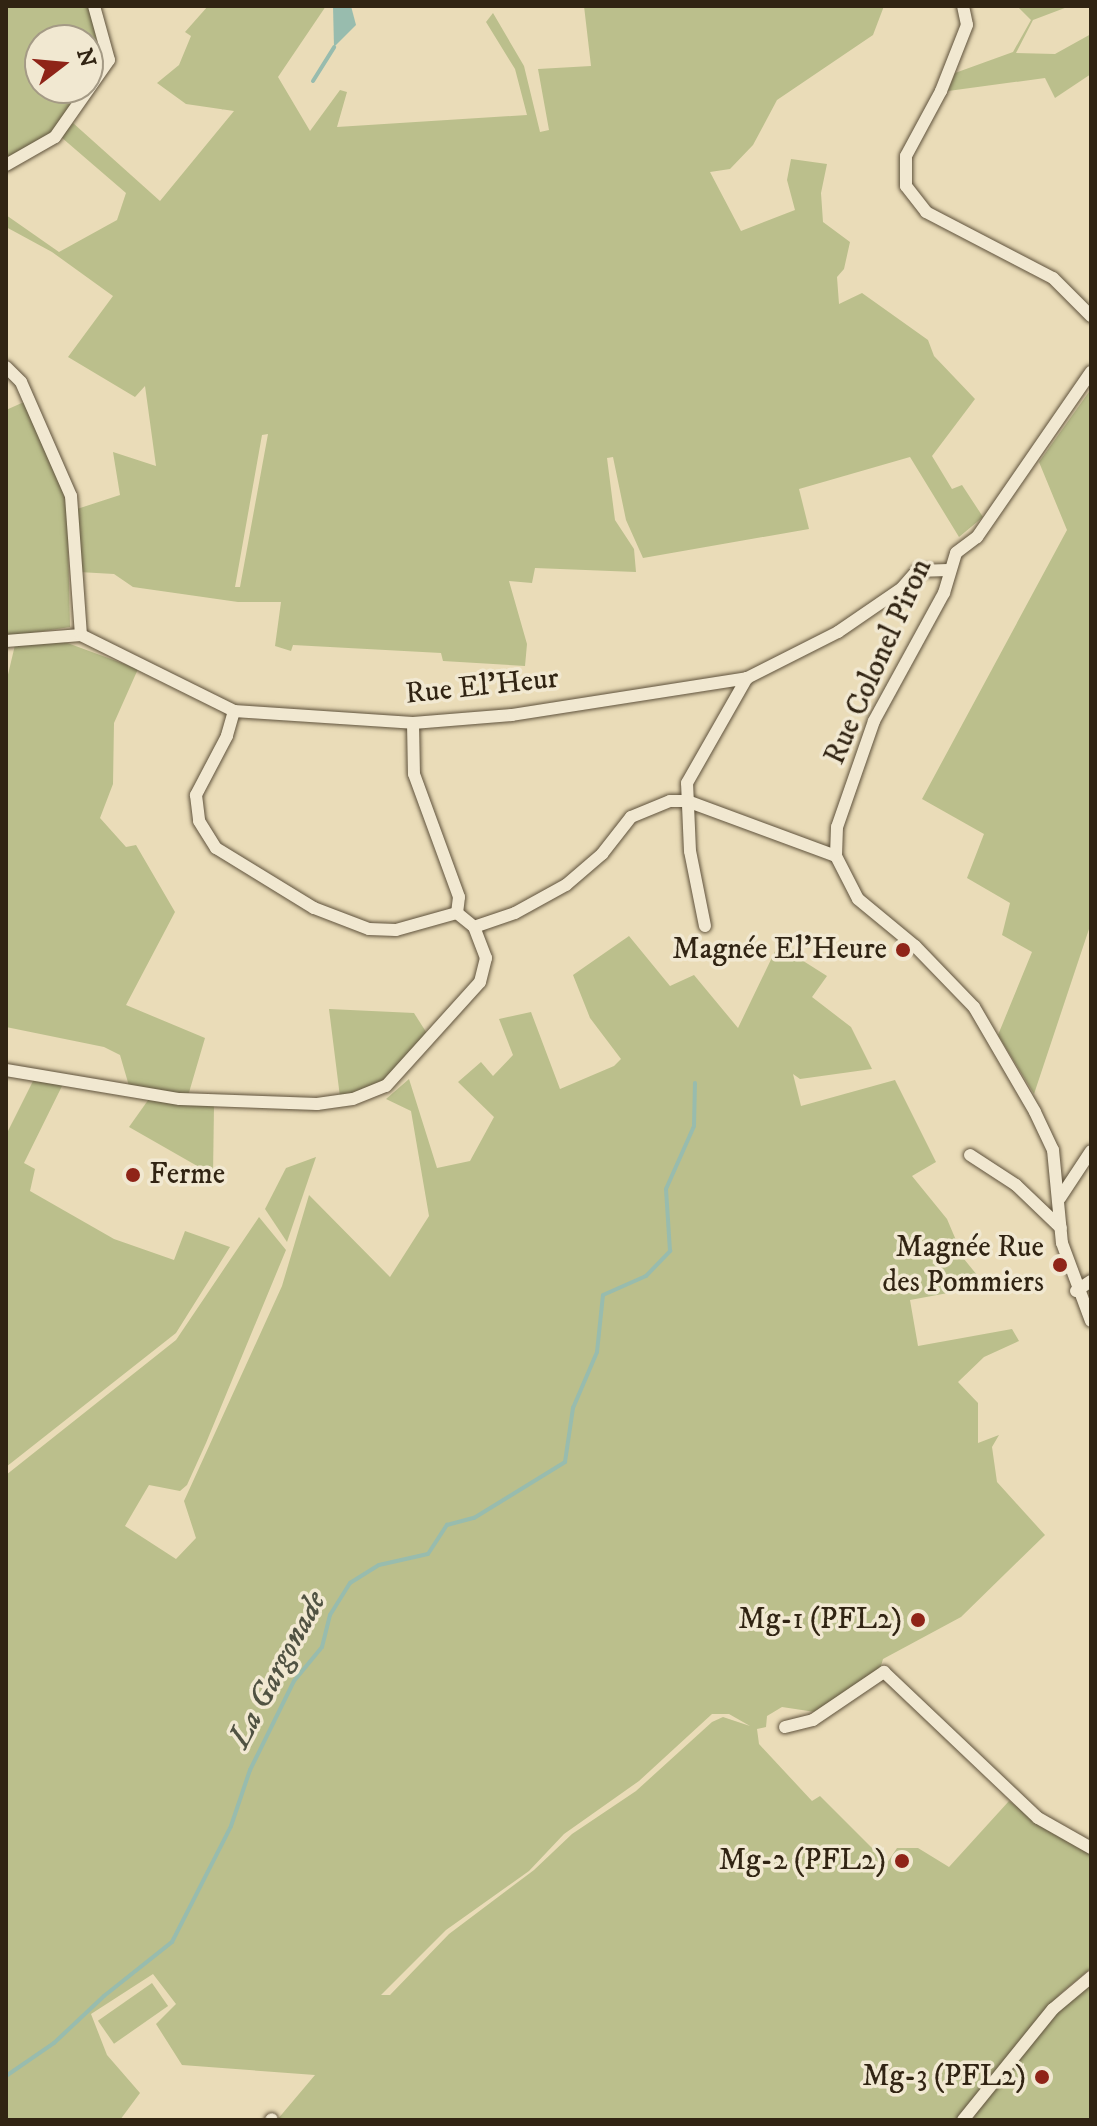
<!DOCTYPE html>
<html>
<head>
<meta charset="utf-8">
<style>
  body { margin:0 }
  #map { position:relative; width:1097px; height:2126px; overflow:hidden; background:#eadcb8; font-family:"IM FELL DW Pica",serif }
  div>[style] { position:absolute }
  .green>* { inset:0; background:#bbbf8c; transform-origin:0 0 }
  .water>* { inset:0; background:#98bcae }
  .stream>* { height:4px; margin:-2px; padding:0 2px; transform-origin:2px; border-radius:2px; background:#98bcae }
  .roads { filter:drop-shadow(0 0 2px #5f523c) drop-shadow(0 0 2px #5f523c) }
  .minor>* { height:12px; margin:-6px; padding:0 6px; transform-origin:6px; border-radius:6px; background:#f1e8d1 }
  .dots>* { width:22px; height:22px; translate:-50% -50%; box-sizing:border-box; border:4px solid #f1e8d1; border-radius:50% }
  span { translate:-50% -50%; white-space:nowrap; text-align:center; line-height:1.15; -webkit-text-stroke:7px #f1e8d1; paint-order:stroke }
  .street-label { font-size:30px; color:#312413 }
  .poi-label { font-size:30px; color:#312413 }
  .right { translate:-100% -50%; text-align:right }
  .left { translate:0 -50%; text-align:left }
  .water-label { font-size:32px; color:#505242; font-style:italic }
  .frame { position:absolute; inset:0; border:8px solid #312413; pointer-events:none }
  .north { position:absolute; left:24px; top:24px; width:80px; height:80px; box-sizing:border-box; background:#f1e8d1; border:2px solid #a49a85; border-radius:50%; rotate:74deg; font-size:22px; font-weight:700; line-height:32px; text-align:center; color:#312413 }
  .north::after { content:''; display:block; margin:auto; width:28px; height:36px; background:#8f2418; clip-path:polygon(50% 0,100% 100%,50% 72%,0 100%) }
</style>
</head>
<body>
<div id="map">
  <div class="green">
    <div style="clip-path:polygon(6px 6px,90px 6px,101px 65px,88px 83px,88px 40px,40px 40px,40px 88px,85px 88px,53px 135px,6px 162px)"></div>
    <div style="clip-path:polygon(evenodd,208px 6px,326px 6px,278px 77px,310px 131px,340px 90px,347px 92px,337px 127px,527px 115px,515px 69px,486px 22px,493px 13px,524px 66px,540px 132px,549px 130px,538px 69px,591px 66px,584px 6px,884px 6px,873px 35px,777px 100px,753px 145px,730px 169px,710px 172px,741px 231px,795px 210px,787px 180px,791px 159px,827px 164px,821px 193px,823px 222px,850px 242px,844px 269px,837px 277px,839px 304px,862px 293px,928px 340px,934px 356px,975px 399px,932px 456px,952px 489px,962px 485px,983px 517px,959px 537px,910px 457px,799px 489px,809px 529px,643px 558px,626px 520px,613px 457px,607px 458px,615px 520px,634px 549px,636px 572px,535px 568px,532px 583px,509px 581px,527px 644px,525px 666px,443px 661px,441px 653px,293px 645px,291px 651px,275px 646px,281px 602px,238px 602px,133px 587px,114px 574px,79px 572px,77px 509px,120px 495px,113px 452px,156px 466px,145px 386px,135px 397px,68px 357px,113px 296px,52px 252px,6px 227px,6px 215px,59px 252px,117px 220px,126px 193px,61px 137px,73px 123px,160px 201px,234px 111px,186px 104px,157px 83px,179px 65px,191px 36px,185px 32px,208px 6px,268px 434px,240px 587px,235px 587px,262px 435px,268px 434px)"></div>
    <div style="clip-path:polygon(1017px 6px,1070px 6px,1033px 20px,1016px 53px,1055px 54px,1091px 34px,1091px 74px,1055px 98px,1045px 78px,948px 91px,955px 73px,1013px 52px,1031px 20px)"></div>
    <div style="clip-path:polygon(1091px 389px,1091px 923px,1034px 1094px,998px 1035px,1032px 952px,1002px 935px,1010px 903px,967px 878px,984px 834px,922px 799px,1067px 530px,1039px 462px)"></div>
    <div style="clip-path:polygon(24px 402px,67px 495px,70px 627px,6px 637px,6px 410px)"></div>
    <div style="clip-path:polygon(62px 641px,138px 669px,114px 723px,113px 784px,100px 818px,126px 847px,136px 845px,175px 912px,126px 1005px,205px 1038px,188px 1096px,129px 1086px,120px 1055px,104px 1047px,6px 1027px,6px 683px,15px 645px)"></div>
    <div style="clip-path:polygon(evenodd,629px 936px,670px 986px,694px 975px,738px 1028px,778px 945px,827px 976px,812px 997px,851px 1027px,872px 1069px,800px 1079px,793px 1074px,801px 1106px,895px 1080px,936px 1162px,912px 1176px,947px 1219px,964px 1259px,986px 1286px,910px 1300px,918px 1346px,1012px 1329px,1019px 1341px,984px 1357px,958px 1382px,978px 1403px,978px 1443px,999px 1435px,992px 1447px,997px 1482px,1045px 1535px,961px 1617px,883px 1659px,880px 1669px,815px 1712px,782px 1707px,767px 1716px,766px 1727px,757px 1729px,759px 1744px,812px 1801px,820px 1796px,887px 1863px,897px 1848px,918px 1848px,949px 1867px,1009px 1801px,1091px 1855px,1091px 1968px,1060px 1994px,957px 2120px,277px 2120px,315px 2075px,182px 2065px,156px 2024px,176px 2004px,153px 1974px,91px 2014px,107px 2055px,140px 2093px,120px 2120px,6px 2120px,6px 1475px,176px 1340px,259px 1217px,286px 1250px,206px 1443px,187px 1485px,180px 1491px,149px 1485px,125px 1526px,176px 1559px,196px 1538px,184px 1501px,282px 1286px,309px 1195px,390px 1277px,429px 1216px,411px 1111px,386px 1099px,409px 1079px,437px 1168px,470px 1161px,494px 1117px,458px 1082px,481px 1062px,493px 1076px,513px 1055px,499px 1019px,531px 1012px,560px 1089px,614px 1066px,621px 1059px,590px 1018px,573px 975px,629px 936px,712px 1714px,729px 1714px,750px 1726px,723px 1717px,712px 1722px,636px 1791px,572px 1834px,534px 1870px,449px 1934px,390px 1995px,381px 1995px,446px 1930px,529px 1871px,564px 1834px,639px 1781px,712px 1714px)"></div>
    <div style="clip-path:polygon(329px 1009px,414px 1013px,428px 1035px,382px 1085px,340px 1097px)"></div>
    <div style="clip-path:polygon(35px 1077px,64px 1082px,24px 1163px,35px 1169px,30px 1191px,114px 1239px,174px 1260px,185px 1231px,230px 1247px,176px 1333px,6px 1467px,6px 1135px)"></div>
    <div style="clip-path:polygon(151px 1096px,214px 1106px,213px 1175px,129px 1127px)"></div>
    <div style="clip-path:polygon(316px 1157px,287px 1242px,265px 1209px,286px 1168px)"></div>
    <div style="left:152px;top:1983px;width:28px;height:66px;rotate:55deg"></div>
    <div style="clip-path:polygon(1091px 1983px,1091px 2120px,973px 2120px,978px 2107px,1063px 2005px)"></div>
  </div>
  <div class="water">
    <div style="clip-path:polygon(333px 6px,351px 6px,356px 25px,334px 47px)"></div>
  </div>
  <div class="stream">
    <div style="left:313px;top:81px;width:40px;rotate:-58deg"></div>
    <div style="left:6px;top:2076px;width:58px;rotate:-34.5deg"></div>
    <div style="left:54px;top:2043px;width:69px;rotate:-43.2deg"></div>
    <div style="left:104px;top:1996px;width:87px;rotate:-38.5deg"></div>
    <div style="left:172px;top:1942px;width:130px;rotate:-63deg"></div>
    <div style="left:231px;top:1826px;width:59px;rotate:-71.3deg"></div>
    <div style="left:250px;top:1770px;width:99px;rotate:-63.7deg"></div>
    <div style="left:294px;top:1681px;width:44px;rotate:-50.5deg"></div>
    <div style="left:322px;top:1647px;width:33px;rotate:-76deg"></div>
    <div style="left:330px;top:1615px;width:38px;rotate:-58deg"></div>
    <div style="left:350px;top:1583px;width:34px;rotate:-32deg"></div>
    <div style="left:379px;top:1565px;width:50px;rotate:-12.7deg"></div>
    <div style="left:428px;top:1554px;width:35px;rotate:-57deg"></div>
    <div style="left:447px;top:1525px;width:28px;rotate:-15deg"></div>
    <div style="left:474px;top:1518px;width:107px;rotate:-31.6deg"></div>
    <div style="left:565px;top:1462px;width:55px;rotate:-81.6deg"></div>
    <div style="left:573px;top:1408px;width:61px;rotate:-66.8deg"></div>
    <div style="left:597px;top:1352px;width:57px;rotate:-84deg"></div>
    <div style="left:603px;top:1295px;width:47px;rotate:-23.8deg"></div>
    <div style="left:646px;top:1276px;width:35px;rotate:-46deg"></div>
    <div style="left:670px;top:1251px;width:62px;rotate:-93.7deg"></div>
    <div style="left:666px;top:1189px;width:69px;rotate:-66deg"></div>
    <div style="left:694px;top:1126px;width:43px;rotate:-88.7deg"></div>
  </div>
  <div class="roads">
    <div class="minor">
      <div style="left:963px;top:6px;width:19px;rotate:78deg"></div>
      <div style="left:967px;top:25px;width:71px;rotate:111.5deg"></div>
      <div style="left:941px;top:91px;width:74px;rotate:118.3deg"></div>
      <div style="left:906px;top:156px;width:30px;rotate:90deg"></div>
      <div style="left:906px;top:186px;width:33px;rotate:52deg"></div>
      <div style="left:926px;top:212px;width:143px;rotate:27.5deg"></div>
      <div style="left:1053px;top:278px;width:54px;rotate:45deg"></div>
      <div style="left:6px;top:165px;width:56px;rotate:-29.7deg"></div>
      <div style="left:55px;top:137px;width:94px;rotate:-55deg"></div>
      <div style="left:109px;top:60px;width:56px;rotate:-105.5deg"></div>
      <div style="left:6px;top:367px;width:21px;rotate:45deg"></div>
      <div style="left:21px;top:382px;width:124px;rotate:66.3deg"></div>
      <div style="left:71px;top:496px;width:139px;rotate:85.9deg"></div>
      <div style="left:1091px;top:372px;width:201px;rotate:124.6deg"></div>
      <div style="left:977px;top:537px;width:26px;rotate:143deg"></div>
      <div style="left:956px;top:553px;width:42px;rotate:106.7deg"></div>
      <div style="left:944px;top:593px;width:146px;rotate:118.7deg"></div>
      <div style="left:874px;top:721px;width:112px;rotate:109.2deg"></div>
      <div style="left:837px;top:827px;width:29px;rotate:92deg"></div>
      <div style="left:836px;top:856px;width:48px;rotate:62.9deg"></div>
      <div style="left:858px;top:899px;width:74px;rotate:39.5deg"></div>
      <div style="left:915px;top:946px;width:85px;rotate:46deg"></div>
      <div style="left:974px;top:1007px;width:121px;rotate:59.8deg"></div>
      <div style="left:1035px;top:1112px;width:42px;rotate:64.7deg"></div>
      <div style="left:1053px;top:1150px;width:93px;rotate:84.5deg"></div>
      <div style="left:1062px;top:1243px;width:83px;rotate:69.6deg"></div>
      <div style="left:6px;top:641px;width:75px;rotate:-4.6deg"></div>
      <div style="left:81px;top:635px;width:171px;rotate:26.4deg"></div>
      <div style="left:234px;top:711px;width:179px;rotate:3.8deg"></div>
      <div style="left:413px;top:723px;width:99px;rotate:-4.6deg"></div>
      <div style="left:512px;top:715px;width:238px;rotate:-8.9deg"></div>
      <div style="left:747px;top:678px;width:102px;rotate:-26.8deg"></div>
      <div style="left:838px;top:632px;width:78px;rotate:-34.5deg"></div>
      <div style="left:902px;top:588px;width:23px;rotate:-49deg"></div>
      <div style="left:917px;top:571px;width:31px;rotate:-2deg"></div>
      <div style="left:234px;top:711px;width:26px;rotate:106deg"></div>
      <div style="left:227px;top:736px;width:67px;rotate:117.7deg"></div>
      <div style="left:196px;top:795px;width:26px;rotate:83deg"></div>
      <div style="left:199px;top:821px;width:32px;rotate:58deg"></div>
      <div style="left:216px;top:848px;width:115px;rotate:31.5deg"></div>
      <div style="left:314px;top:908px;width:59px;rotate:20.9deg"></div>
      <div style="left:369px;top:929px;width:27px;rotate:2deg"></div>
      <div style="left:396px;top:930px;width:63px;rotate:-15.6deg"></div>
      <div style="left:457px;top:913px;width:22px;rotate:39deg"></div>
      <div style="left:413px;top:723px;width:51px;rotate:88.9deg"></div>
      <div style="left:414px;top:774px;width:131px;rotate:69.9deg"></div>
      <div style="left:459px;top:897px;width:16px;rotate:97deg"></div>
      <div style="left:705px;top:926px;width:76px;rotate:-101.3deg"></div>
      <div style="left:690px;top:851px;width:68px;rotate:-92.5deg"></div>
      <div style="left:687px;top:783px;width:121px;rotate:-60.3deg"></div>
      <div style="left:6px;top:1070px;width:176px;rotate:9.5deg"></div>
      <div style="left:180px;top:1099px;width:137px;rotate:2.1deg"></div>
      <div style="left:317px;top:1104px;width:36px;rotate:-8deg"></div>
      <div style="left:353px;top:1099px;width:35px;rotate:-22deg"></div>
      <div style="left:386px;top:1086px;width:140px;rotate:-47.9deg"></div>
      <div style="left:480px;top:982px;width:25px;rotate:-76deg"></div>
      <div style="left:486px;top:958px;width:33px;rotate:-111deg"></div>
      <div style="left:474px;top:927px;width:43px;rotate:-18.9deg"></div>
      <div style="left:515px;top:913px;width:58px;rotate:-28.8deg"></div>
      <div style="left:566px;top:885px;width:48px;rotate:-40.7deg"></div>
      <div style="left:602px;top:854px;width:47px;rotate:-51.9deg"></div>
      <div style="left:631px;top:817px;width:42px;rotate:-22.3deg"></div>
      <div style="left:670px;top:801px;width:17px"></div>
      <div style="left:687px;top:801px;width:159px;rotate:20.3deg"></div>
      <div style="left:970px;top:1155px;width:55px;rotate:33.1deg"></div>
      <div style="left:1016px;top:1185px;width:62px;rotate:43.7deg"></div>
      <div style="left:1060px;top:1198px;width:56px;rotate:-56.6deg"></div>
      <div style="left:1076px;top:1291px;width:18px;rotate:-34deg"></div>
      <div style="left:785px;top:1727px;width:29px;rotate:-14deg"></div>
      <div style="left:813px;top:1720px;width:86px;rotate:-34.1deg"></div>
      <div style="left:884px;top:1672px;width:212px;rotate:43.5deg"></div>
      <div style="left:1038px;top:1818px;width:61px;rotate:29.5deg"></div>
      <div style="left:271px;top:2120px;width:1px;rotate:-45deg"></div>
      <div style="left:963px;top:2120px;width:143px;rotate:-51deg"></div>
      <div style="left:1053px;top:2009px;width:50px;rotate:-40.1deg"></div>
    </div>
  </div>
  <div class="dots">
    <div style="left:903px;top:950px;background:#8f2418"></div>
    <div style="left:133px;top:1175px;background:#8f2418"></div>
    <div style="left:1060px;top:1265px;background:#8f2418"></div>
    <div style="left:918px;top:1620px;background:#8f2418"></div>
    <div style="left:902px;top:1861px;background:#8f2418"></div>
    <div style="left:1042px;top:2077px;background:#8f2418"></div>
  </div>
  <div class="street-label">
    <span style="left:879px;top:662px;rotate:-66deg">Rue Colonel Piron</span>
    <span style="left:482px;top:687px;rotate:-6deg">Rue El'Heur</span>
  </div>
  <div class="poi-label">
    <span class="right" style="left:887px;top:950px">Magnée El'Heure</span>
    <span class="left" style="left:149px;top:1175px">Ferme</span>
    <span class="right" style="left:1044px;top:1265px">Magnée Rue<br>des Pommiers</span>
    <span class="right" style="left:902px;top:1620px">Mg-1 (PFL2)</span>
    <span class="right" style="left:886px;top:1861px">Mg-2 (PFL2)</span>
    <span class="right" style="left:1026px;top:2077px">Mg-3 (PFL2)</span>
  </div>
  <div class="water-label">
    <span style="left:278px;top:1670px;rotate:-62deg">La Gargonade</span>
  </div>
  <div class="frame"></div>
  <div class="north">N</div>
</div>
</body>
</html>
